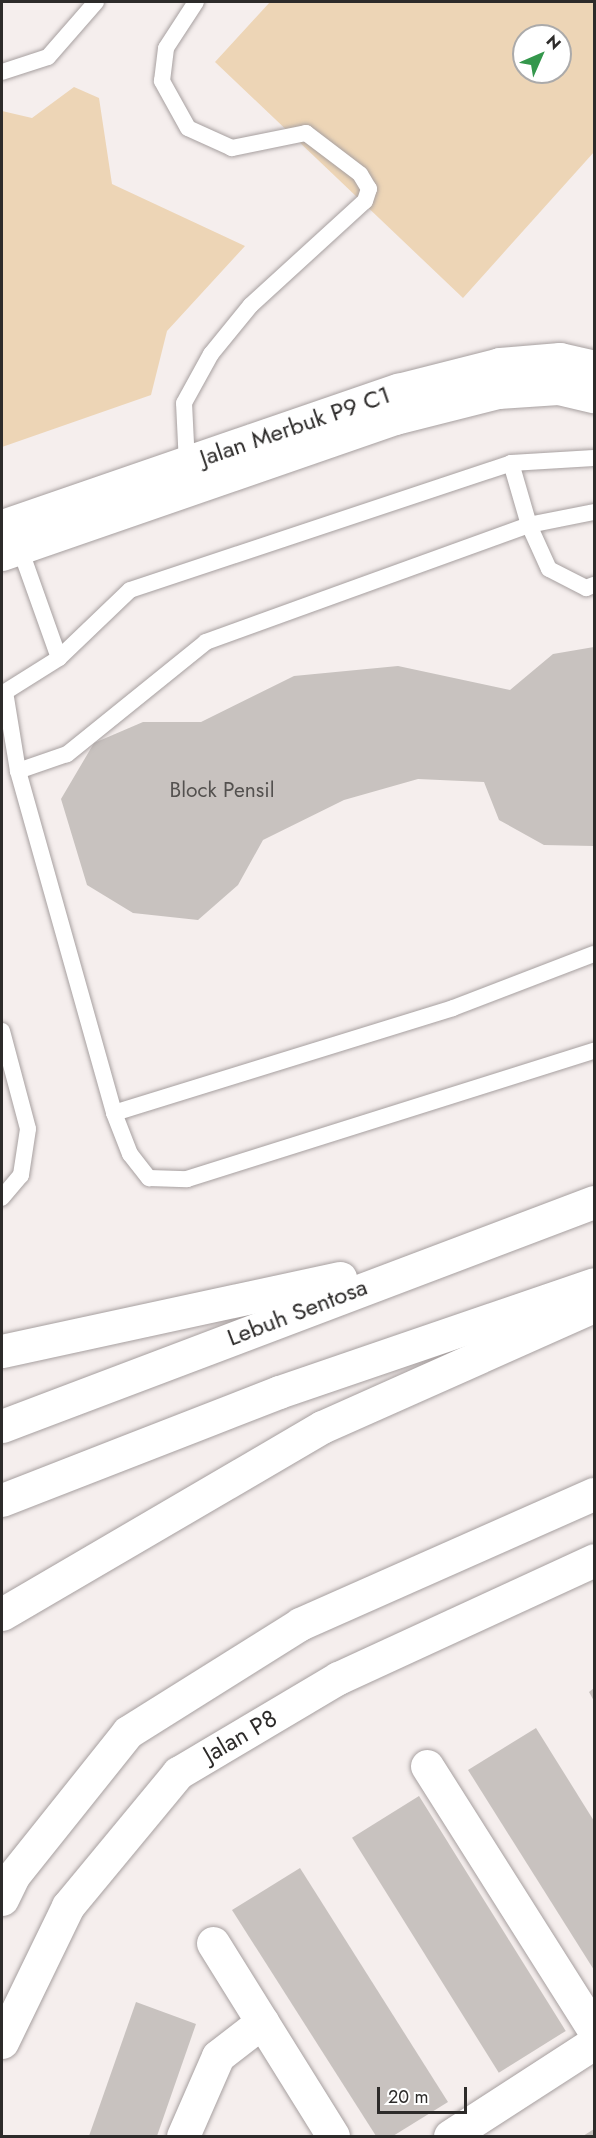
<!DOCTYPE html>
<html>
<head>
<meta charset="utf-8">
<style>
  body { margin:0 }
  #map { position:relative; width:596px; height:2138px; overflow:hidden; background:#f5eeed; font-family:Jost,sans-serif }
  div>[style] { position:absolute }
  .green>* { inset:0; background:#edd5b6 }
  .building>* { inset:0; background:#c8c2bf; transform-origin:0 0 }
  .roads { filter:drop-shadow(0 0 2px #a7a0a0) drop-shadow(0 0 2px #a7a0a0) }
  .service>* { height:16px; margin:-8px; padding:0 8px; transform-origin:8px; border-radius:8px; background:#fff }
  .minor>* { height:33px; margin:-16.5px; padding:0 16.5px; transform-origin:16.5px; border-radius:16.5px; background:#fff }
  .tertiary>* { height:33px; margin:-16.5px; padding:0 16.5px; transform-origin:16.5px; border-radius:16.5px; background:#fff }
  .primary>* { height:33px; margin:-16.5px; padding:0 16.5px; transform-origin:16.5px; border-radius:16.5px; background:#fff }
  span { translate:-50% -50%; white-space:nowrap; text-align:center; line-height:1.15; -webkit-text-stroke:5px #fff; paint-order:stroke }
  .number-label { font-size:21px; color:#54514f }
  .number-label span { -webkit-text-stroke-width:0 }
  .street-label { font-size:24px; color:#2d2b2a }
  .frame { position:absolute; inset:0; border:3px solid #2d2b2a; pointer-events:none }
  .north { position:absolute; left:512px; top:24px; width:60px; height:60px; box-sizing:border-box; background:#fff; border:2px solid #abaaaa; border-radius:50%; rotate:45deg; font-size:16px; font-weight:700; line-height:24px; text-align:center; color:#2d2b2a }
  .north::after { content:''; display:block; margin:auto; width:21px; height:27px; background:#34974c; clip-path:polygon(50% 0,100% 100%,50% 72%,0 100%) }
  .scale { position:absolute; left:377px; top:2087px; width:90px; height:27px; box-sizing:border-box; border:3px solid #2d2b2a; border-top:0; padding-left:8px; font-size:18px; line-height:21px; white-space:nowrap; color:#2d2b2a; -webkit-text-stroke:4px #fff; paint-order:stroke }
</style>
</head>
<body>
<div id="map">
  <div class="green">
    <div style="clip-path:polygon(evenodd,270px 2px,594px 2px,594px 152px,463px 298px,215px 62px,270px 2px,524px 36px,560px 36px,560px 72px,524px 72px,524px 36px)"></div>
    <div style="clip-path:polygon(74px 87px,99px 98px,112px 184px,245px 246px,167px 331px,151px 395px,2px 447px,2px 111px,32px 118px)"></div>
  </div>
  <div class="building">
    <div style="clip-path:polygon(594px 647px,594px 846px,544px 845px,499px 820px,484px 782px,418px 779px,344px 800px,263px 840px,238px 885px,198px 920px,133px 913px,87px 885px,61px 799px,94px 743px,143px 722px,201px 722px,294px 676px,398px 666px,510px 690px,553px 654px)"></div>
    <div style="clip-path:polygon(594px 1688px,594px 1701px,589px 1692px)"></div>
    <div style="clip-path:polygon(536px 1728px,594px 1821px,594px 1970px,468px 1770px)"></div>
    <div style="left:419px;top:1796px;width:277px;height:79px;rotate:58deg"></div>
    <div style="clip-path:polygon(300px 1868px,448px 2102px,393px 2136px,376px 2136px,232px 1910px)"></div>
    <div style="clip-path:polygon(136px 2002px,196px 2024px,157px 2136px,89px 2136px)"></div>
    <div style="clip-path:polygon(594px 2129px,594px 2136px,583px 2136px)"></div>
  </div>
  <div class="roads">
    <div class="service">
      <div style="left:2px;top:72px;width:48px;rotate:-18.1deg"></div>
      <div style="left:48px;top:57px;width:73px;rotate:-48.9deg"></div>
      <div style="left:511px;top:463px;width:65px;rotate:73.8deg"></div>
      <div style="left:529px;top:525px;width:48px;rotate:65.6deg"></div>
      <div style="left:549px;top:569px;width:42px;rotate:27.2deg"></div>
      <div style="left:586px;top:588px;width:9px;rotate:-21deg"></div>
      <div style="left:187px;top:464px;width:61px;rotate:-92.8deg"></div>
      <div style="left:184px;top:403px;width:56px;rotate:-61.1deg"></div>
      <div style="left:211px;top:354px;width:63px;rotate:-50.8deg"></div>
      <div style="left:251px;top:305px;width:154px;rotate:-42.4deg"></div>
      <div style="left:365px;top:201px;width:13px;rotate:-72deg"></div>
      <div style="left:369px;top:189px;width:17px;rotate:-121deg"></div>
      <div style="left:360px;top:174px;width:68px;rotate:-142.8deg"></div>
      <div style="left:306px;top:133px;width:76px;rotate:168.5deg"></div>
      <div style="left:232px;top:148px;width:48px;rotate:-155.6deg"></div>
      <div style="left:188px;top:128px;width:54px;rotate:-119deg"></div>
      <div style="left:162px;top:81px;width:33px;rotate:-83deg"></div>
      <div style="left:166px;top:48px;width:55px;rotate:-56.9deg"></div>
      <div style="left:594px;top:512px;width:66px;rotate:168.7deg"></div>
      <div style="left:529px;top:525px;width:344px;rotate:160.1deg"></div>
      <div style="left:206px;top:642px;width:179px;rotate:141.1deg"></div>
      <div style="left:67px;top:754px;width:52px;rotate:160.9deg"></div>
      <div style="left:18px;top:771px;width:355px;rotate:74.3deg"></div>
      <div style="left:114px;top:1113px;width:44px;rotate:68.7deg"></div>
      <div style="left:130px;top:1154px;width:31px;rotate:52deg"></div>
      <div style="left:149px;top:1178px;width:38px;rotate:2deg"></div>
      <div style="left:187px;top:1179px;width:427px;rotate:-17.5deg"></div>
      <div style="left:18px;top:543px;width:122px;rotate:70.4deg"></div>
      <div style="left:18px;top:771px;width:80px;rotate:-99.3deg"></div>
      <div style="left:5px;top:692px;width:64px;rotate:-32.2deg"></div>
      <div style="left:59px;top:658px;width:98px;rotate:-43.8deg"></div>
      <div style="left:130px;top:590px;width:402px;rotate:-18.4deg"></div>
      <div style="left:511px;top:463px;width:83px;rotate:-3.4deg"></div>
      <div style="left:2px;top:1031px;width:101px;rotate:75.1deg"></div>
      <div style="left:28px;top:1129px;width:47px;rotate:98.7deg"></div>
      <div style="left:21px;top:1175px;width:30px;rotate:130deg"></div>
      <div style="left:114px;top:1113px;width:355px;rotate:-17.2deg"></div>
      <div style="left:453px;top:1008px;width:151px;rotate:-21deg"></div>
    </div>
    <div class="minor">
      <div style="left:427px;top:1766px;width:312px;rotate:57.7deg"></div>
      <div style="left:213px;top:1943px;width:227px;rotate:58.1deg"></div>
      <div style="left:183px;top:2136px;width:87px;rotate:-66.4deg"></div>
      <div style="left:218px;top:2056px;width:56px;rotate:-37.7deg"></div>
      <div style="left:450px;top:2136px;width:171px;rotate:-32.9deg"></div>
    </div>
    <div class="tertiary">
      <div style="left:2px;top:526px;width:419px;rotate:-19deg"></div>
      <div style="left:398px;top:390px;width:105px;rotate:-14.3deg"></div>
      <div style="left:500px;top:364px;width:60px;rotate:-4.8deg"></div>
      <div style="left:560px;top:359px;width:35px;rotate:13deg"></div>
      <div style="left:2px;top:554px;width:416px;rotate:-19.1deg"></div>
      <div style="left:395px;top:418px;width:106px;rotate:-14.2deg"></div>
      <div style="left:498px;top:392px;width:60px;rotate:-3.8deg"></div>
      <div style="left:558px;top:388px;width:37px;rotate:13deg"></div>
      <div style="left:2px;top:1899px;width:25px;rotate:-64deg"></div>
      <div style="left:13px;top:1876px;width:184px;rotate:-51.4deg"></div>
      <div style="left:128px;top:1732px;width:203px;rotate:-32.1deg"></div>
      <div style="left:300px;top:1624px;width:321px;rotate:-23.9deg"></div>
      <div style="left:2px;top:2042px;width:151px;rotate:-64.1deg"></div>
      <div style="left:68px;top:1906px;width:173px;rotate:-50.4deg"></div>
      <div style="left:178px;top:1773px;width:186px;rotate:-30.7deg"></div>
      <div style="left:338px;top:1678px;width:282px;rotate:-24.7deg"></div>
    </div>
    <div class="primary">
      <div style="left:2px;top:1351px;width:346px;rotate:-12.2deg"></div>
      <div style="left:2px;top:1426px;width:633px;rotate:-20.73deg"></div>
      <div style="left:2px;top:1500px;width:297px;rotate:-21.3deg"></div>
      <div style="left:279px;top:1392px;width:333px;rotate:-18.9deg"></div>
      <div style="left:2px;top:1614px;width:371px;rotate:-30.3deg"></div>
      <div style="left:322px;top:1427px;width:298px;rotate:-24deg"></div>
    </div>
  </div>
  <div class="number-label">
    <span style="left:222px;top:790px">Block Pensil</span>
  </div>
  <div class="street-label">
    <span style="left:295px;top:426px;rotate:-19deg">Jalan Merbuk P9 C1</span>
    <span style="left:297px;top:1312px;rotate:-21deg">Lebuh Sentosa</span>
    <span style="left:240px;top:1736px;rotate:-30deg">Jalan P8</span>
  </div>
  <div class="frame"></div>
  <div class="north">N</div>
  <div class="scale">20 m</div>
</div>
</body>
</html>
